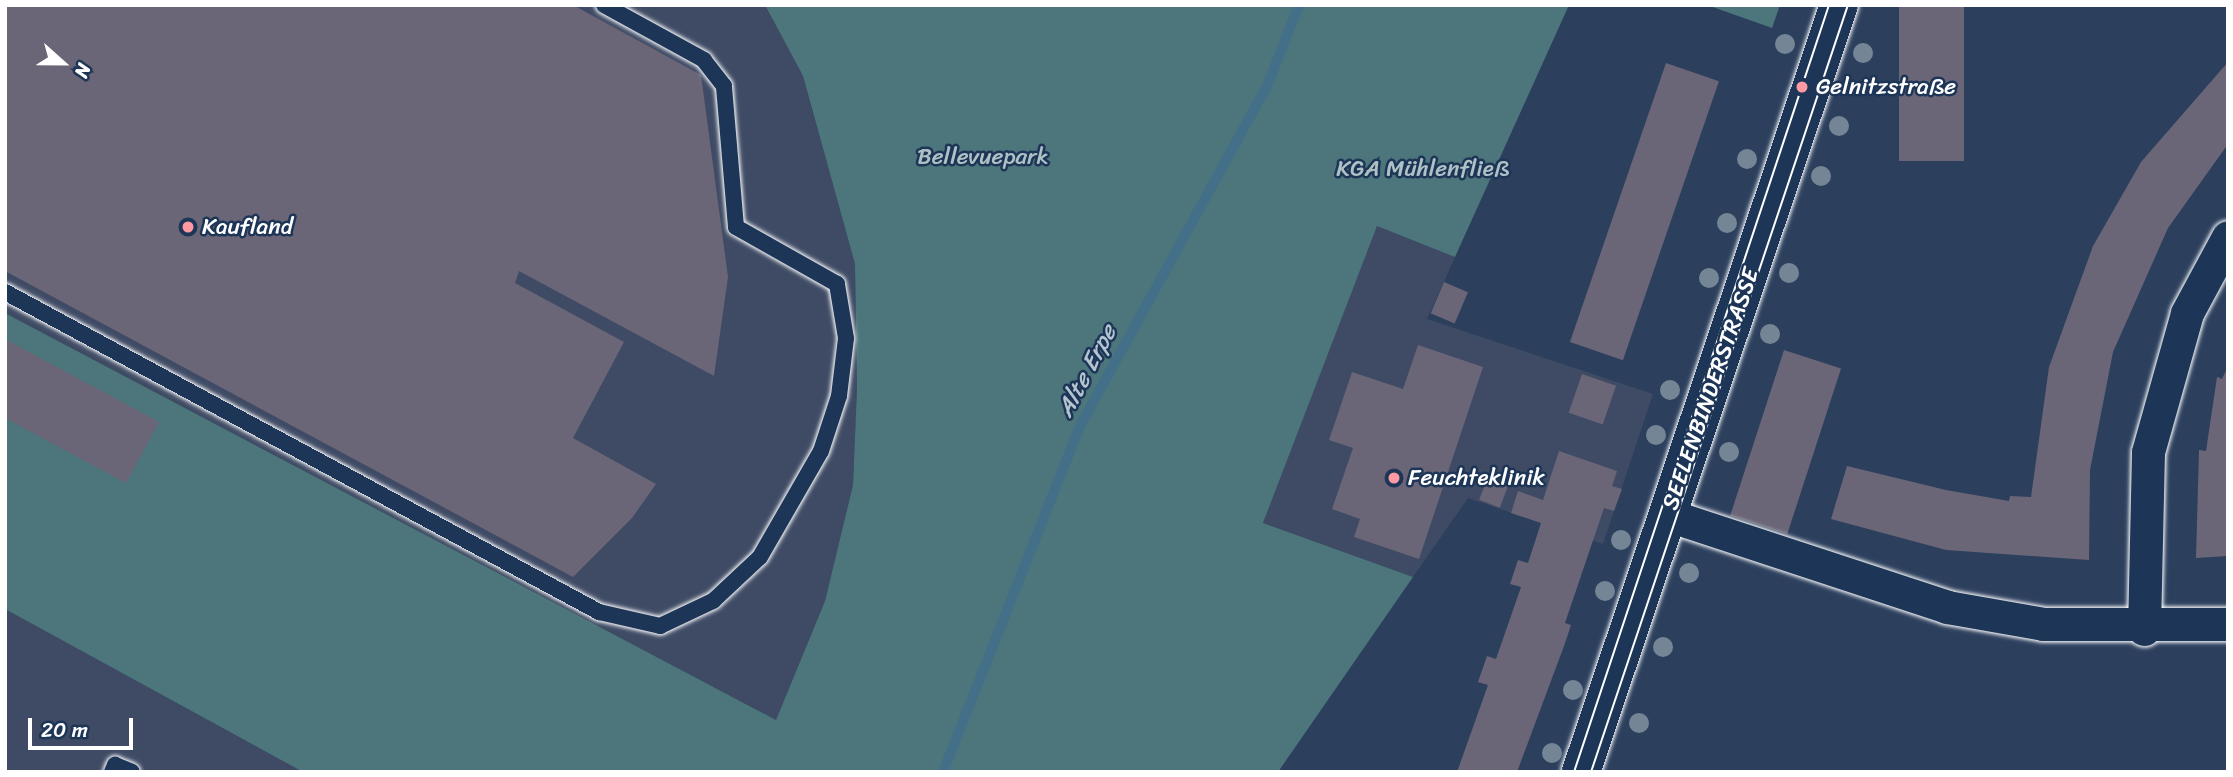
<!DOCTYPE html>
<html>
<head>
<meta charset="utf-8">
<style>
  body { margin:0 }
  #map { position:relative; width:2233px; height:777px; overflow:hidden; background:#2c3f5d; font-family:Sriracha,sans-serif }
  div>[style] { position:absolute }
  .built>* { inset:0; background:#3f4b65 }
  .green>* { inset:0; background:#4c767b }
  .stream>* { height:10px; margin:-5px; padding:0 5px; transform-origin:5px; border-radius:5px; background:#436f88 }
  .building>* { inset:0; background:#6a6677; transform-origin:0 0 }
  .roads { filter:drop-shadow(0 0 2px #fff) drop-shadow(0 0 2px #fff) }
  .lane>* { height:16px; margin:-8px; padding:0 8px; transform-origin:8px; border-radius:8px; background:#1d3557 }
  .street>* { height:33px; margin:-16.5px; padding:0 16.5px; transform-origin:16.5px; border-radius:16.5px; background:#1d3557 }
  .secondary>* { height:38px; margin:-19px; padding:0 19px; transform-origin:19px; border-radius:19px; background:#1d3557 }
  .tram>* { height:2px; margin:-1px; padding:0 1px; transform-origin:1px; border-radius:1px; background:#fff }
  .trees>* { width:20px; height:20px; margin:-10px; border-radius:50%; background:#748696 }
  .dots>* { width:19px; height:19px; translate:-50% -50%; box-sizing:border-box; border:4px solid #1d3557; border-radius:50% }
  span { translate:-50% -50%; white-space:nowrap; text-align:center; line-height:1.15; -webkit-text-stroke:5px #1d3557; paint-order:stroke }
  .poi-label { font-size:23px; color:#fff }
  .left { translate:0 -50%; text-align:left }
  .park-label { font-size:23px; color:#aec1c4 }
  .street-label { font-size:23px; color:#fff }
  .water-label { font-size:24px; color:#b4c5cf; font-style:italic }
  .frame { position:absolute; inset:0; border:7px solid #fff; pointer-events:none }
  .north { position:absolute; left:28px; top:28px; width:70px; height:70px; -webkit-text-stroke:5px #1d3557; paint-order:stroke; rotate:111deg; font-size:19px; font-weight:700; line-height:28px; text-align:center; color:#fff }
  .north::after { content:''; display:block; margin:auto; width:24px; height:32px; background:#fff; clip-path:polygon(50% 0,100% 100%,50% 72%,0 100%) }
  .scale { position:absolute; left:28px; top:718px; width:105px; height:32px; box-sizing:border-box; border:4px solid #fff; border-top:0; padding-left:9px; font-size:21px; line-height:24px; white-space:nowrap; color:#fff; -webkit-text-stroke:5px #1d3557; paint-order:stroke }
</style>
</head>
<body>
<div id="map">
  <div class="built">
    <div style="clip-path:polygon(5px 5px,765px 5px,803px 76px,855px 264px,857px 388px,853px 485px,825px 601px,776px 720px,5px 313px)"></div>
    <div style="clip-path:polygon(1377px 225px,1455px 257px,1427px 319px,1653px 394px,1603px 544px,1468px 498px,1413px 577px,1263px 523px)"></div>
    <div style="clip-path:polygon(5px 609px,303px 772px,5px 772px)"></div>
  </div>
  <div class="green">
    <div style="clip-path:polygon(765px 5px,1569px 5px,1455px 257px,1377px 226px,1263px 523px,1413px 577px,1278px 772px,303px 772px,5px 609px,5px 313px,776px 720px,825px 601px,853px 485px,857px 388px,855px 264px,803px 76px)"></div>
    <div style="clip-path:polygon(1707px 5px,1780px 5px,1772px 28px)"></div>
  </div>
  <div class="stream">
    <div style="left:943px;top:772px;width:372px;rotate:-68.4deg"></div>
    <div style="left:1080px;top:426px;width:388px;rotate:-61.2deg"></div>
    <div style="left:1267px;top:86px;width:87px;rotate:-68.4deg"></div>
  </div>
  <div class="building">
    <div style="clip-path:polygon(5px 5px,573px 5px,701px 75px,728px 277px,714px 376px,519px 271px,515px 283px,624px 342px,573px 438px,656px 484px,632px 518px,573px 577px,5px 271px)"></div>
    <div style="left:1899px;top:5px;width:65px;height:156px"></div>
    <div style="clip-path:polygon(2228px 62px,2228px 144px,2168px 228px,2113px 352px,2090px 470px,2089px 560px,1946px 550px,1831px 519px,1847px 466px,1946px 490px,2009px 501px,2010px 496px,2031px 497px,2049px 367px,2093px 246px,2141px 162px)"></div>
    <div style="left:1666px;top:63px;width:56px;height:295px;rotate:19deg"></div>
    <div style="left:1444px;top:282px;width:26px;height:34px;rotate:23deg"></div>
    <div style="clip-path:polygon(5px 339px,159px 422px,126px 483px,5px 418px)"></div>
    <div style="clip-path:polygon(1418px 345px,1483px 367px,1419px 559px,1354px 537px,1360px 519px,1332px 509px,1353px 448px,1329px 440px,1352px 372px,1403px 389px)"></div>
    <div style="left:1784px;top:350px;width:60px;height:174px;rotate:18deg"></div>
    <div style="clip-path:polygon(2228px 366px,2228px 556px,2196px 558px,2199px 450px,2206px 451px,2217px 377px,2222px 379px)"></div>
    <div style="left:1582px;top:374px;width:36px;height:41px;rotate:19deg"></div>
    <div style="clip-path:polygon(1559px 451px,1617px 471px,1612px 486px,1622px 489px,1614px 511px,1604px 508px,1565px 623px,1571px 625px,1564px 646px,1517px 772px,1457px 772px,1488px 685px,1478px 682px,1487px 656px,1496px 659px,1521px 587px,1510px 584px,1518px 560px,1528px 563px,1541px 523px,1511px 513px,1518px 491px,1543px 500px)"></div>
    <div style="left:1491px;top:469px;width:22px;height:33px;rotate:21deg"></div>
  </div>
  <div class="roads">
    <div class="lane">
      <div style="left:5px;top:292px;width:675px;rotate:28.31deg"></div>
      <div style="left:599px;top:612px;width:63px;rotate:12.9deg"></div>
      <div style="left:660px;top:626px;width:59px;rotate:-25.3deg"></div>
      <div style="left:713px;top:601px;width:64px;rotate:-43.1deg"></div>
      <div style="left:760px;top:557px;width:122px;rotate:-60.1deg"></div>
      <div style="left:821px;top:451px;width:58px;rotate:-71.9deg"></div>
      <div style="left:839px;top:396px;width:58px;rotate:-83.1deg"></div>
      <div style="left:846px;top:338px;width:55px;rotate:-99.5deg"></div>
      <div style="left:837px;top:284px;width:116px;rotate:-150.6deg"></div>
      <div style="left:736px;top:227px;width:142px;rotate:-94.9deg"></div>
      <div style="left:724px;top:86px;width:33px;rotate:-128deg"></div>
      <div style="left:704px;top:60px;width:114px;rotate:-151.2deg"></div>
      <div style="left:112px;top:772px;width:8px;rotate:-67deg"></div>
      <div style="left:115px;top:765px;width:18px;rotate:22deg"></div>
    </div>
    <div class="street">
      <div style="left:1668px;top:515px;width:294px;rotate:18.2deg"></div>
      <div style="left:1947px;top:607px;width:97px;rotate:10deg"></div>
      <div style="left:2043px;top:624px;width:185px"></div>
      <div style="left:2144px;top:629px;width:177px;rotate:-88.7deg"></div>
      <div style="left:2148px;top:452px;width:144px;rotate:-74.3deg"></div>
      <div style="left:2187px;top:313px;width:86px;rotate:-61.7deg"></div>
    </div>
    <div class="secondary">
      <div style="left:1581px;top:772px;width:809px;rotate:-71.41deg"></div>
    </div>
  </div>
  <div class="tram">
    <div style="left:1574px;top:772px;width:808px;rotate:-71.61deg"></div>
    <div style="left:1591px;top:772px;width:809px;rotate:-71.48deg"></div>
  </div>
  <div class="trees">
    <div style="left:1785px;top:44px"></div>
    <div style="left:1863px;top:53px"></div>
    <div style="left:1839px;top:126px"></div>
    <div style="left:1747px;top:159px"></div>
    <div style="left:1821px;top:176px"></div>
    <div style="left:1727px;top:223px"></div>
    <div style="left:1789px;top:273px"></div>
    <div style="left:1709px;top:278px"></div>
    <div style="left:1770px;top:334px"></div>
    <div style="left:1670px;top:390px"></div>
    <div style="left:1656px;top:435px"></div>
    <div style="left:1729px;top:452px"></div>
    <div style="left:1621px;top:540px"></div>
    <div style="left:1689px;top:573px"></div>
    <div style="left:1605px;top:591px"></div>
    <div style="left:1663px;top:647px"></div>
    <div style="left:1573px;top:690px"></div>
    <div style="left:1639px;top:723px"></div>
    <div style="left:1552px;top:753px"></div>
  </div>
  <div class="dots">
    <div style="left:1802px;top:87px;background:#ff9aa2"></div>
    <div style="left:188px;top:227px;background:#ff9aa2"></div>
    <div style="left:1394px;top:478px;background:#ff9aa2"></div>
  </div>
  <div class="poi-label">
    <span class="left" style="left:1816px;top:87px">Gelnitzstraße</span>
    <span class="left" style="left:202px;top:227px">Kaufland</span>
    <span class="left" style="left:1408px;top:478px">Feuchteklinik</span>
  </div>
  <div class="park-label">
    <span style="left:983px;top:157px">Bellevuepark</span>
    <span style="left:1423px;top:169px">KGA Mühlenfließ</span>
  </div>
  <div class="street-label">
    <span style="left:1711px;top:389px;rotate:-71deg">SEELENBINDERSTRASSE</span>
  </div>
  <div class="water-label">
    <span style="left:1087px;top:371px;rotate:-62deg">Alte Erpe</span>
  </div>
  <div class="frame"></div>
  <div class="north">N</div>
  <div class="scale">20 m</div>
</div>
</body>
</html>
